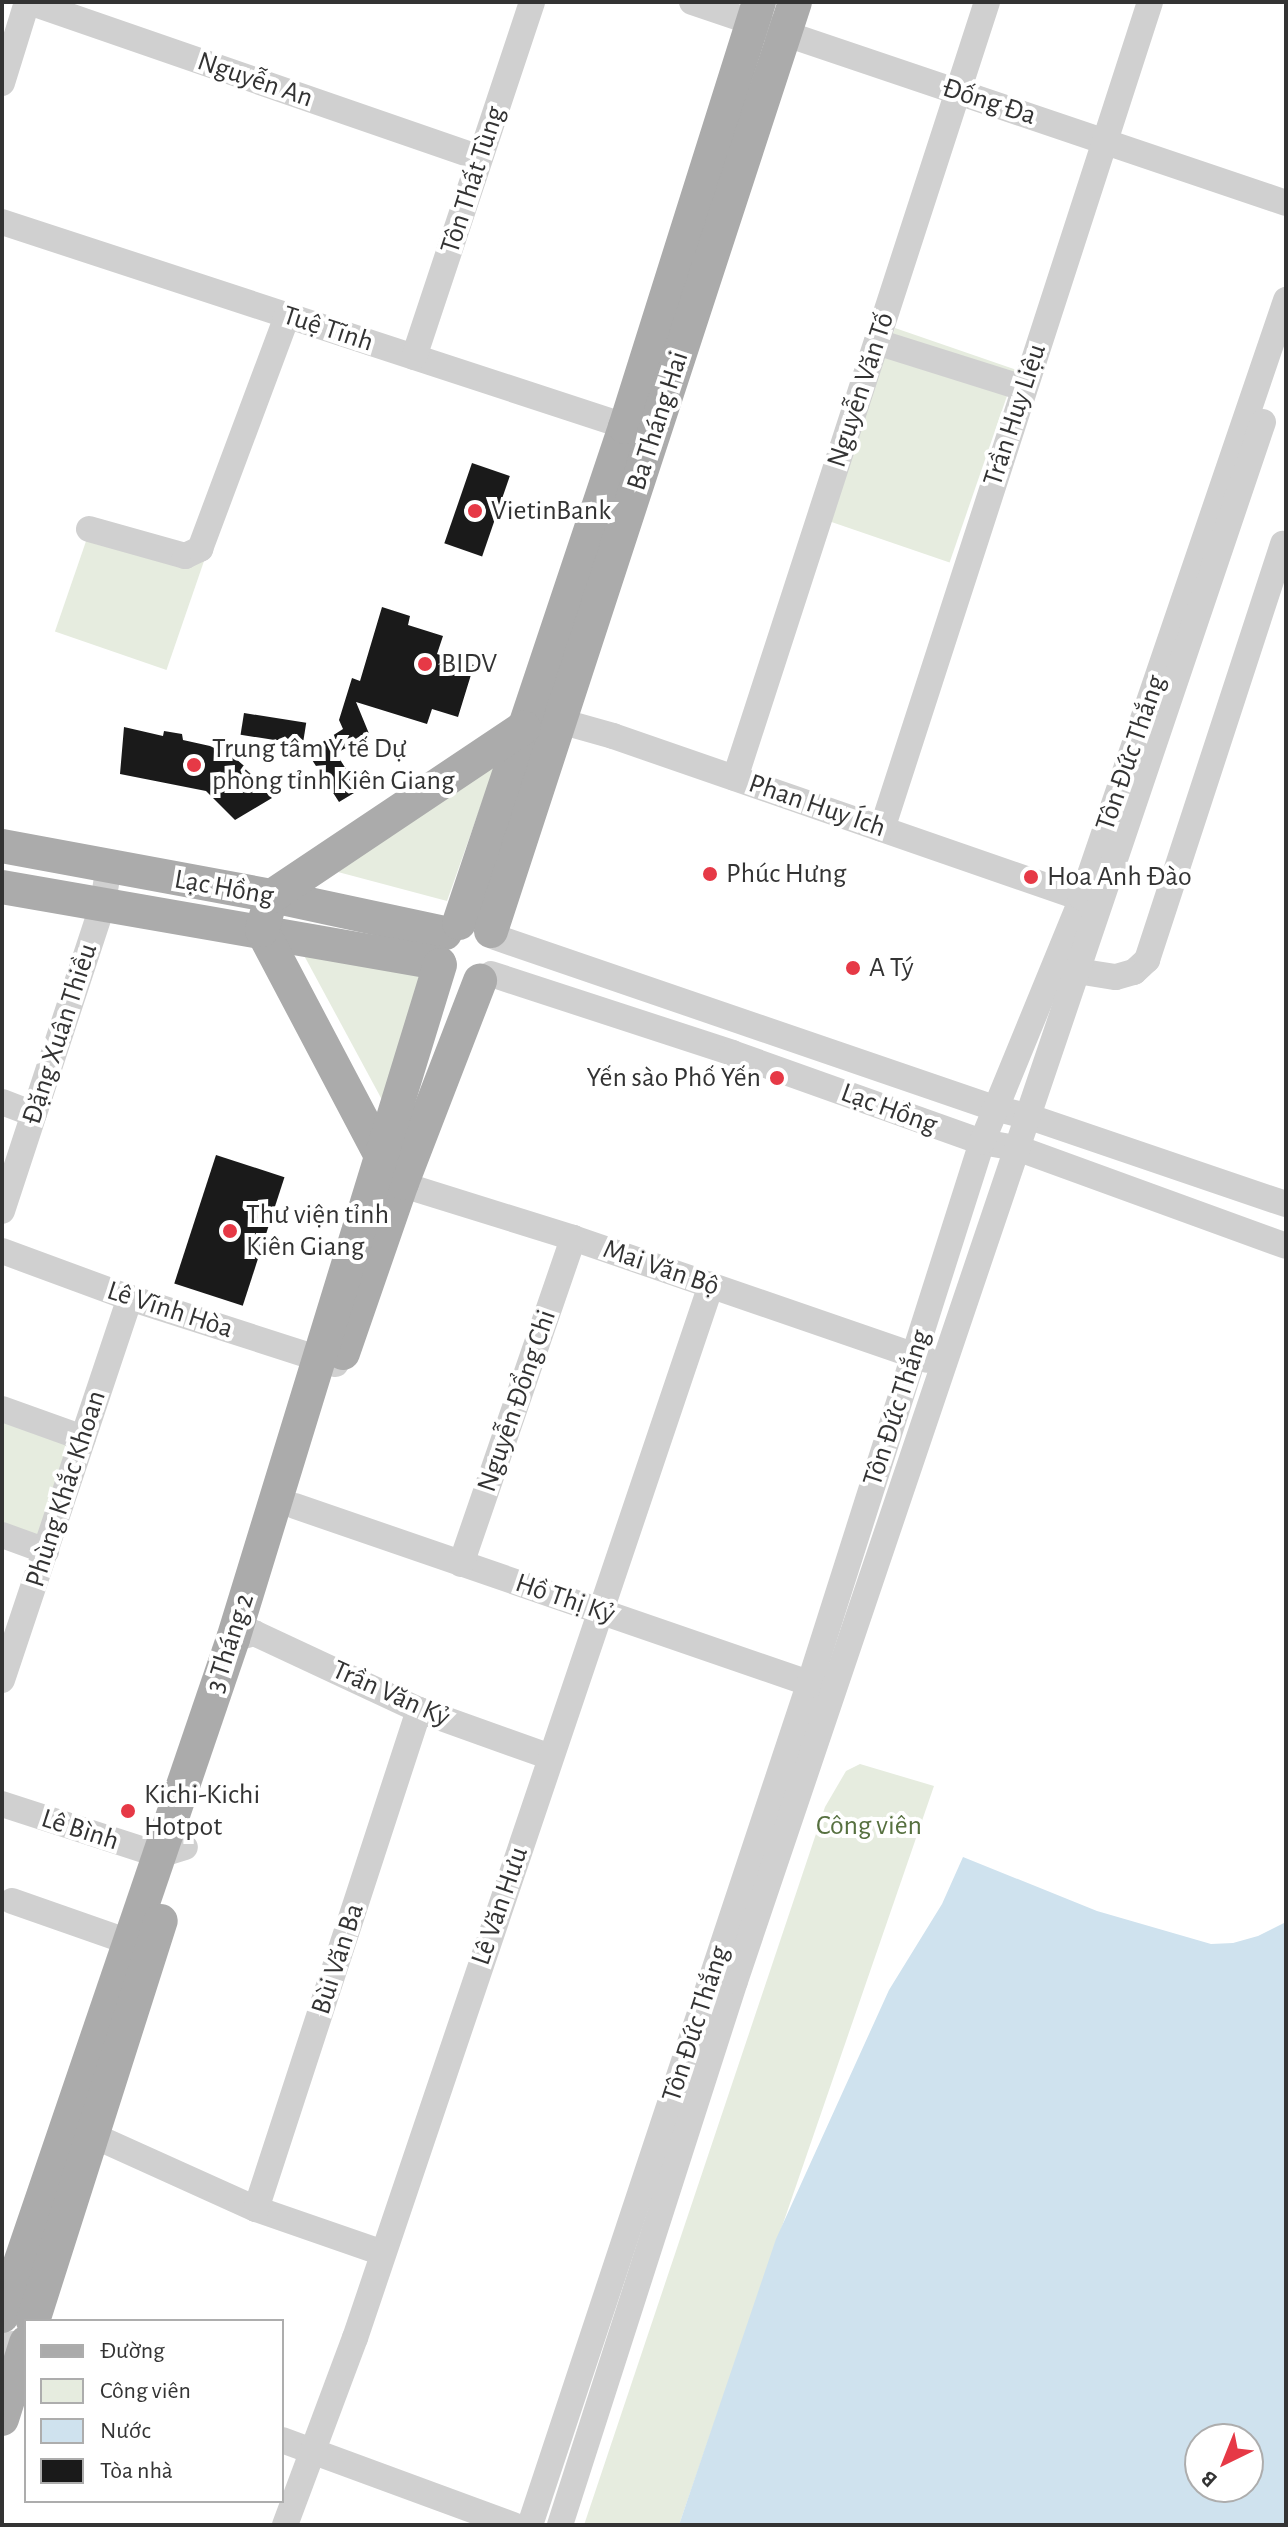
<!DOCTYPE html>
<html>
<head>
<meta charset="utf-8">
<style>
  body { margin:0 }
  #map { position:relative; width:1288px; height:2527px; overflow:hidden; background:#fff; font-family:"Alegreya Sans",sans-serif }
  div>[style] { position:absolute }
  .green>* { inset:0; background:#e6ecdf; transform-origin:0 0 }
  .water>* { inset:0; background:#cfe2ee }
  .building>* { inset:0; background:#1a1a1a; transform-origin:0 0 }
  .minor>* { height:26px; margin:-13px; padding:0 13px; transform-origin:13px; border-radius:13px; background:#d0d0d0 }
  .major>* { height:34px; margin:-17px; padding:0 17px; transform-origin:17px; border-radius:17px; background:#ababab }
  .dots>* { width:22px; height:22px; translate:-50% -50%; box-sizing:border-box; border:4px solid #fff; border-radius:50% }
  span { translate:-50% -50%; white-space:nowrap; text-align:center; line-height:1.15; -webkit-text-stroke:8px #fff; paint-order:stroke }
  .street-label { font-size:28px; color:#333 }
  .poi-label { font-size:28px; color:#333 }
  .left { translate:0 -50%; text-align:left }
  .right { translate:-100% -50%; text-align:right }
  .park-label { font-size:28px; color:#56703f }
  .frame { position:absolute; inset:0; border:4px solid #333; pointer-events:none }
  .legend { position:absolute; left:24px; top:2319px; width:260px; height:184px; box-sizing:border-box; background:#fff; border:2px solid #adadad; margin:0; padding:10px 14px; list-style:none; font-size:24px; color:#333 }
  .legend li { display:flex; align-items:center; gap:16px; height:40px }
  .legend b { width:40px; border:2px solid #adadad }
  .north { position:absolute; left:1184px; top:2423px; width:80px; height:80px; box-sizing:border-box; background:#fff; border:2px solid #adadad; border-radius:50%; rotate:223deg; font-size:22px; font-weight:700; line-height:32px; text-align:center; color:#333 }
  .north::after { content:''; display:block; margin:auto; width:28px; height:36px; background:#e63946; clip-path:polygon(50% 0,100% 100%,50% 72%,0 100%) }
</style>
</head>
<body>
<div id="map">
  <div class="green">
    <div style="left:895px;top:328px;width:128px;height:204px;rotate:19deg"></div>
    <div style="left:94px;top:518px;width:118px;height:120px;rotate:19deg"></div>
    <div style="clip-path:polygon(498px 757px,447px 901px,338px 872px)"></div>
    <div style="clip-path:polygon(300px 948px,430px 973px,387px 1109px)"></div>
    <div style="clip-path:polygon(2px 1411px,71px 1436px,40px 1538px,2px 1525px)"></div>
    <div style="clip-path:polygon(860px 1764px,934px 1786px,679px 2525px,584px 2525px,825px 1807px,846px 1771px)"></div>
  </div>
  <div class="water">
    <div style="clip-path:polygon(evenodd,963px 1857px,1097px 1911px,1211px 1944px,1233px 1943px,1258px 1936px,1286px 1922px,1286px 2525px,679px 2525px,776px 2239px,889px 1990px,942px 1904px,963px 1857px,1200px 2439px,1248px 2439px,1248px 2487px,1200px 2487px,1200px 2439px)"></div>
  </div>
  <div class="building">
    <div style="left:472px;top:463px;width:40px;height:85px;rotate:19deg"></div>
    <div style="clip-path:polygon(382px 607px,410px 616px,408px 625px,443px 636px,437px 654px,474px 665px,458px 717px,432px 709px,427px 724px,356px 702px,370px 736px,336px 753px,359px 790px,339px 802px,307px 752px,343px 729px,339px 720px,352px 678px,360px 681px)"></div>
    <div style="left:244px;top:713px;width:63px;height:22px;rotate:9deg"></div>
    <div style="clip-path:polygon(124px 727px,163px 736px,164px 731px,182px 734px,183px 740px,210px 746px,235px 758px,258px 778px,272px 798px,235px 820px,206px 791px,120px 774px)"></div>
    <div style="left:216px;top:1155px;width:72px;height:135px;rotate:18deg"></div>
  </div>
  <div class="minor">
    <div style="left:29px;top:2px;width:477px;rotate:19.1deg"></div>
    <div style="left:692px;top:2px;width:627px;rotate:18.69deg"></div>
    <div style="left:2px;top:83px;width:85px;rotate:-72.8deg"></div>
    <div style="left:2px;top:222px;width:675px;rotate:18.14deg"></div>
    <div style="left:877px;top:342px;width:153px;rotate:17.5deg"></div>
    <div style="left:414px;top:357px;width:374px;rotate:-71.6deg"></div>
    <div style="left:89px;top:529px;width:100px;rotate:15.7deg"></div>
    <div style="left:185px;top:556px;width:17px;rotate:-25deg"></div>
    <div style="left:200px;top:549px;width:249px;rotate:-69.5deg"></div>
    <div style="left:542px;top:716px;width:74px;rotate:15.7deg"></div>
    <div style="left:613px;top:736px;width:496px;rotate:19.1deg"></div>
    <div style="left:1082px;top:898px;width:15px"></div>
    <div style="left:735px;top:778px;width:816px;rotate:-72.01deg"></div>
    <div style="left:882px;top:829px;width:869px;rotate:-72.04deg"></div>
    <div style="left:495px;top:937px;width:527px;rotate:18.92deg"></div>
    <div style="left:994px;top:1108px;width:34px;rotate:14deg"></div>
    <div style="left:1027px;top:1116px;width:274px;rotate:18.8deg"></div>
    <div style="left:1077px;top:971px;width:39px;rotate:9deg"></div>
    <div style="left:1116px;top:977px;width:19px;rotate:-16deg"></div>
    <div style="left:1134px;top:972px;width:18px;rotate:-43deg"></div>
    <div style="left:1147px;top:960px;width:438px;rotate:-71.9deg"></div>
    <div style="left:491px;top:974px;width:254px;rotate:18.1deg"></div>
    <div style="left:732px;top:1053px;width:265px;rotate:19.6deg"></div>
    <div style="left:982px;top:1142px;width:36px;rotate:10deg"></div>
    <div style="left:1017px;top:1148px;width:286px;rotate:20deg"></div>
    <div style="left:2px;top:1102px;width:34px;rotate:21deg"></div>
    <div style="left:384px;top:1179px;width:198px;rotate:17.3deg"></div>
    <div style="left:573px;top:1238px;width:374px;rotate:19deg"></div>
    <div style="left:2px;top:1211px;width:324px;rotate:-71.8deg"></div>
    <div style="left:103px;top:903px;width:36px;rotate:-81deg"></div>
    <div style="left:2px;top:1251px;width:136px;rotate:20.2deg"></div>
    <div style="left:130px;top:1298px;width:216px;rotate:17.8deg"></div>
    <div style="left:2px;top:1409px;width:86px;rotate:19.7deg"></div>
    <div style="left:295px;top:1506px;width:558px;rotate:19.02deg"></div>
    <div style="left:2px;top:1535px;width:47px;rotate:20deg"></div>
    <div style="left:461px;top:1564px;width:345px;rotate:-71deg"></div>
    <div style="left:233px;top:1639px;width:22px;rotate:-16deg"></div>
    <div style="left:254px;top:1633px;width:182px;rotate:25deg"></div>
    <div style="left:419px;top:1710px;width:139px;rotate:19.7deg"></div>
    <div style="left:2px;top:1680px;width:403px;rotate:-71.5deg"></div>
    <div style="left:2px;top:1804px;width:165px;rotate:18deg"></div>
    <div style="left:159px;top:1855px;width:27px;rotate:-17deg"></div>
    <div style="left:12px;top:1901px;width:124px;rotate:19.3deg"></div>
    <div style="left:75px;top:2137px;width:17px;rotate:-7deg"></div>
    <div style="left:92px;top:2135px;width:180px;rotate:24.3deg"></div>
    <div style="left:256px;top:2209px;width:134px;rotate:19.1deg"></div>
    <div style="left:256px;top:2209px;width:525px;rotate:-71.91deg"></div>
    <div style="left:2px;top:2345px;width:24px;rotate:-5deg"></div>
    <div style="left:282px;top:2440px;width:246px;rotate:20.2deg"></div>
    <div style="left:285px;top:2525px;width:200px;rotate:-69.5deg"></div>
    <div style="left:355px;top:2338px;width:1112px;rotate:-71.32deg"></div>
    <div style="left:530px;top:2525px;width:885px;rotate:-71.63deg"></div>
    <div style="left:809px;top:1685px;width:570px;rotate:-72.33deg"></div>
    <div style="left:982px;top:1142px;width:264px;rotate:-67.7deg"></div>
    <div style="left:1082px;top:898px;width:632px;rotate:-71.16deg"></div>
    <div style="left:560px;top:2525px;width:571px;rotate:-72.17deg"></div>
    <div style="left:735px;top:1981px;width:1646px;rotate:-71.29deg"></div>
  </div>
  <div class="major">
    <div style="left:2px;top:846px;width:275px;rotate:10.5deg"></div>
    <div style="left:272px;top:896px;width:177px;rotate:12.1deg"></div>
    <div style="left:2px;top:887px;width:444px;rotate:9.9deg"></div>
    <div style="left:459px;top:923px;width:523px;rotate:-71.5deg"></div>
    <div style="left:625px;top:427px;width:446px;rotate:-72.5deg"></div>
    <div style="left:491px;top:931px;width:977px;rotate:-71.88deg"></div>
    <div style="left:380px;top:1154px;width:253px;rotate:-117.8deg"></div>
    <div style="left:262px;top:930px;width:35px;rotate:-74deg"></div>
    <div style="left:272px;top:896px;width:303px;rotate:-33.8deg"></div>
    <div style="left:343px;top:1353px;width:180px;rotate:-70.9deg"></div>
    <div style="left:402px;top:1183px;width:217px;rotate:-68.9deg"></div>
    <div style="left:2px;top:2316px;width:715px;rotate:-71.16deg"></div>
    <div style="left:233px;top:1639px;width:705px;rotate:-72.93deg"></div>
    <div style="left:33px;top:2321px;width:420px;rotate:-72.3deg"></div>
    <div style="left:2px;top:2419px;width:80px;rotate:-72.5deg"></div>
  </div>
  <div class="dots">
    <div style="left:475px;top:511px;background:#e63946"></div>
    <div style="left:425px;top:664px;background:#e63946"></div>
    <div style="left:194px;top:765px;background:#e63946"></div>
    <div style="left:710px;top:874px;background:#e63946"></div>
    <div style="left:1031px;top:877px;background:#e63946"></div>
    <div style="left:853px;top:968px;background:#e63946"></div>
    <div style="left:777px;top:1078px;background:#e63946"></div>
    <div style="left:230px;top:1231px;background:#e63946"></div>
    <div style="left:128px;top:1811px;background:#e63946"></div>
  </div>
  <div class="street-label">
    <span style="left:255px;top:80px;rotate:19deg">Nguyễn An</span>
    <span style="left:989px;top:102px;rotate:18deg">Đống Đa</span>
    <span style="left:473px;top:180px;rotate:-72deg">Tôn Thất Tùng</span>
    <span style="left:328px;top:329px;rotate:18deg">Tuệ Tĩnh</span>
    <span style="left:861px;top:390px;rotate:-72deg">Nguyễn Văn Tố</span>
    <span style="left:1015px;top:415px;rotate:-72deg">Trần Huy Liệu</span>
    <span style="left:658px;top:421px;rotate:-72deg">Ba Tháng Hai</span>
    <span style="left:1131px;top:753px;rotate:-71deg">Tôn Đức Thắng</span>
    <span style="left:817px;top:806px;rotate:19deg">Phan Huy Ích</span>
    <span style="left:224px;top:888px;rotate:10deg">Lạc Hồng</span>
    <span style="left:60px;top:1034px;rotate:-72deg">Đặng Xuân Thiều</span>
    <span style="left:889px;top:1109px;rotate:20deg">Lạc Hồng</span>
    <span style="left:661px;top:1268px;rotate:19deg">Mai Văn Bộ</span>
    <span style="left:170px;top:1310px;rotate:18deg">Lê Vĩnh Hòa</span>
    <span style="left:517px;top:1401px;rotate:-71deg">Nguyễn Đổng Chi</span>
    <span style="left:897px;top:1408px;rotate:-72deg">Tôn Đức Thắng</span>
    <span style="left:66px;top:1489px;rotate:-72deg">Phùng Khắc Khoan</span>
    <span style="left:565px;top:1599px;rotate:19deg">Hồ Thị Kỷ</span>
    <span style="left:230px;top:1643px;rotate:-72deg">3 Tháng 2</span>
    <span style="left:391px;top:1694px;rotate:24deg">Trần Văn Kỷ</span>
    <span style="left:80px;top:1830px;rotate:18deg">Lê Bình</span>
    <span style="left:500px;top:1906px;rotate:-71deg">Lê Văn Hưu</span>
    <span style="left:338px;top:1959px;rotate:-72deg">Bùi Văn Ba</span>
    <span style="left:696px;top:2024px;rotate:-72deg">Tôn Đức Thắng</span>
  </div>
  <div class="poi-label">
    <span class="left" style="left:491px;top:511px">VietinBank</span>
    <span class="left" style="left:441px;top:664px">BIDV</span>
    <span class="left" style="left:212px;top:765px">Trung tâm Y tế Dự<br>phòng tỉnh Kiên Giang</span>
    <span class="left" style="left:726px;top:874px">Phúc Hưng</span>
    <span class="left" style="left:1047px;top:877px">Hoa Anh Đào</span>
    <span class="left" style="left:869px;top:968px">A Tý</span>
    <span class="right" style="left:761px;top:1078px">Yến sào Phố Yến</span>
    <span class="left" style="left:246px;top:1231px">Thư viện tỉnh<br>Kiên Giang</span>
    <span class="left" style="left:144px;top:1811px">Kichi-Kichi<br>Hotpot</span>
  </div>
  <div class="park-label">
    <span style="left:869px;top:1826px">Công viên</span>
  </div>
  <div class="frame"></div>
  <ul class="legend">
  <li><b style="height:10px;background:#ababab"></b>Đường</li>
  <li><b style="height:22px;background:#e6ecdf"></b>Công viên</li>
  <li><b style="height:22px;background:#cfe2ee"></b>Nước</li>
  <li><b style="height:22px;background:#1a1a1a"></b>Tòa nhà</li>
  </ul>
  <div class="north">B</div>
</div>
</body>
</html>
